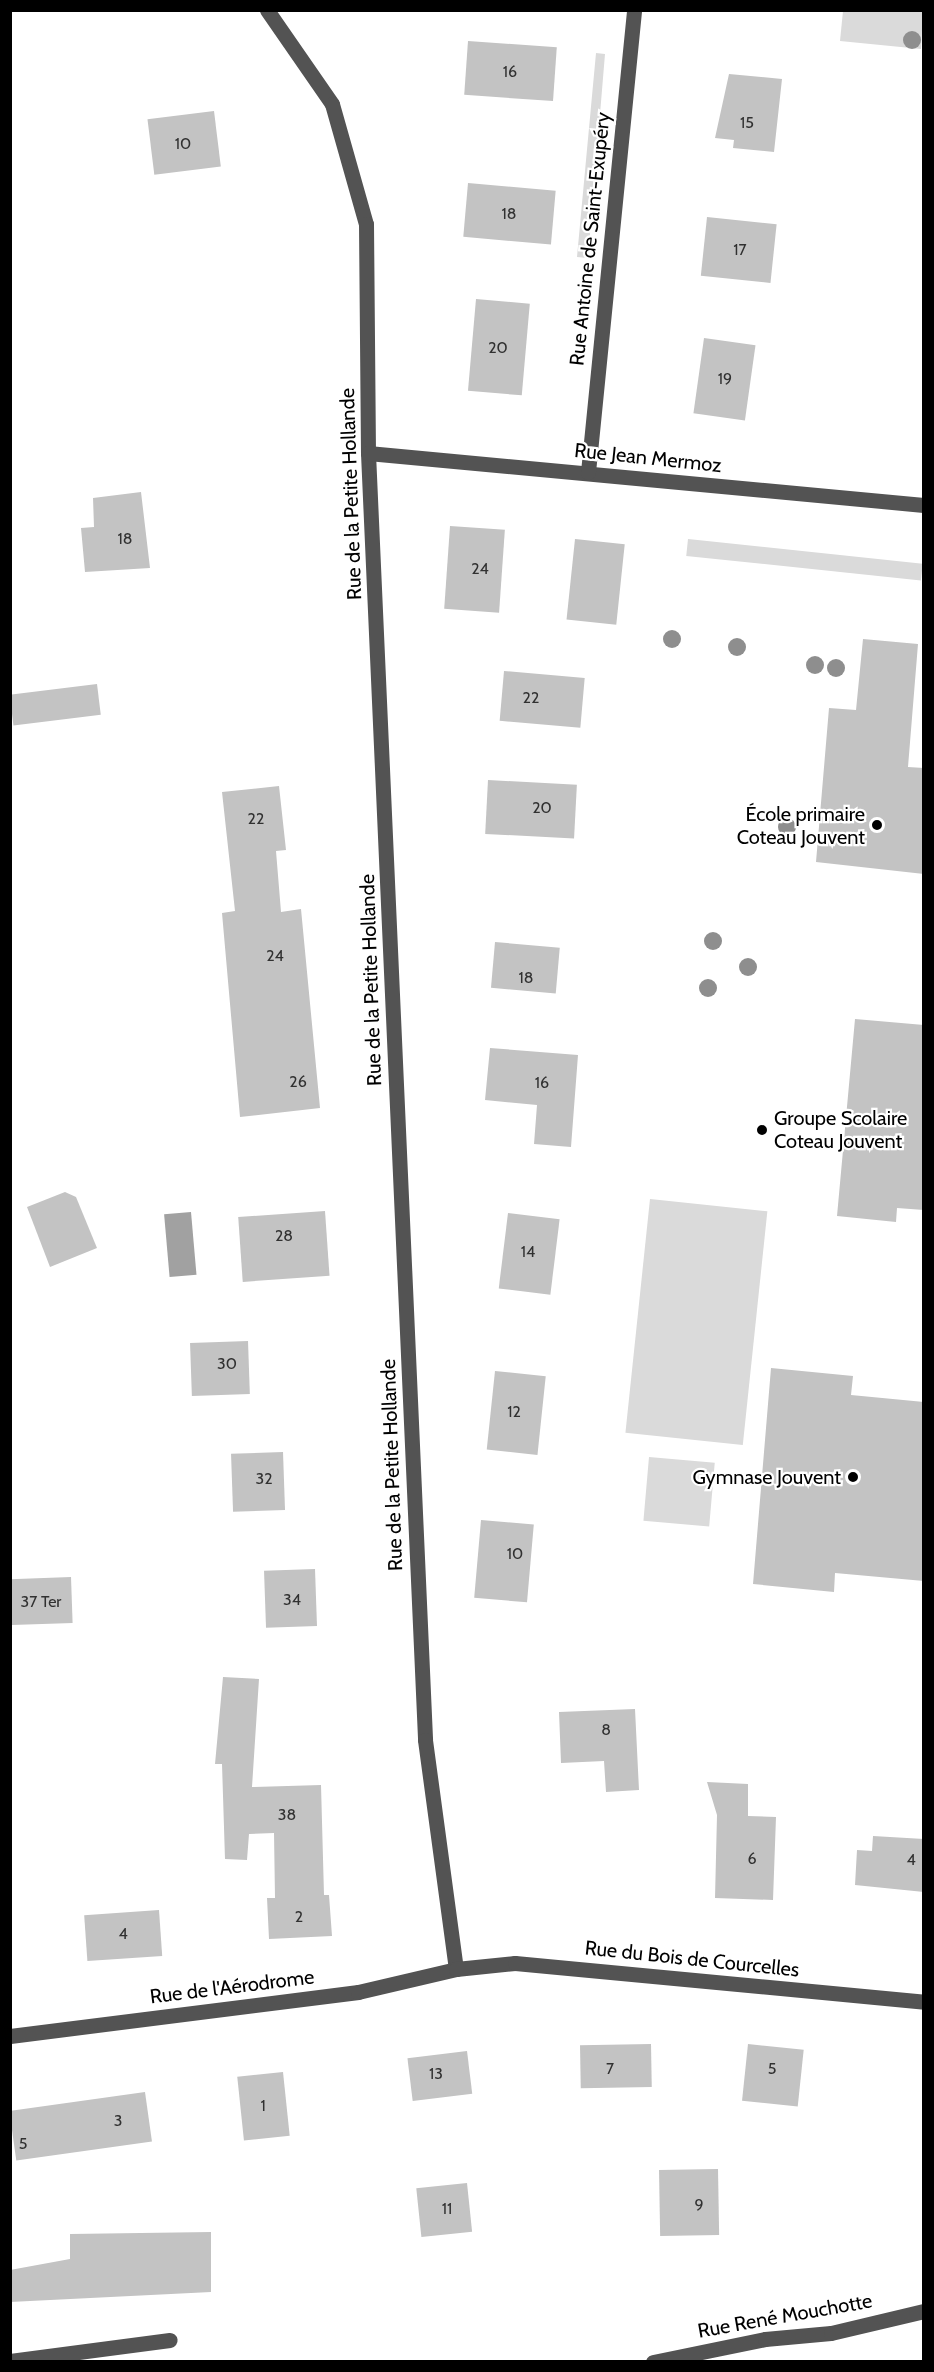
<!DOCTYPE html>
<html>
<head>
<meta charset="utf-8">
<style>
  body { margin:0 }
  #map { position:relative; width:934px; height:2372px; overflow:hidden; background:#fff; font-family:Cabin,sans-serif }
  div>[style] { position:absolute }
  .green>* { inset:0; background:#dadada; transform-origin:0 0 }
  .water>* { inset:0; background:#a1a1a1; transform-origin:0 0 }
  .building>* { inset:0; background:#c3c3c3; transform-origin:0 0 }
  .minor>* { height:15px; margin:-7.5px; padding:0 7.5px; transform-origin:7.5px; border-radius:7.5px; background:#535353 }
  .trees>* { width:18px; height:18px; margin:-9px; border-radius:50%; background:#8e8e8e }
  .dots>* { width:16px; height:16px; translate:-50% -50%; box-sizing:border-box; border:3px solid #fff; border-radius:50% }
  span { translate:-50% -50%; white-space:nowrap; text-align:center; line-height:1.15; -webkit-text-stroke:4.5px #fff; paint-order:stroke }
  .number-label { font-size:16px; color:#313131 }
  .number-label span { -webkit-text-stroke-width:0 }
  .street-label { font-size:20px; color:#000 }
  .poi-label { font-size:20px; color:#000 }
  .right { translate:-100% -50%; text-align:right }
  .left { translate:0 -50%; text-align:left }
  .frame { position:absolute; inset:0; border:12px solid #000; pointer-events:none }
</style>
</head>
<body>
<div id="map">
  <div class="green">
    <div style="clip-path:polygon(843px 11px,923px 11px,921px 49px,840px 41px)"></div>
    <div style="clip-path:polygon(596px 53px,605px 54px,588px 258px,577px 257px)"></div>
    <div style="left:688px;top:539px;width:236px;height:17px;rotate:6deg"></div>
    <div style="left:650px;top:1199px;width:118px;height:235px;rotate:6deg"></div>
    <div style="left:649px;top:1457px;width:66px;height:64px;rotate:5deg"></div>
  </div>
  <div class="water">
    <div style="left:191px;top:1212px;width:63px;height:27px;rotate:85deg"></div>
  </div>
  <div class="building">
    <div style="left:468px;top:41px;width:89px;height:54px;rotate:4deg"></div>
    <div style="clip-path:polygon(729px 74px,782px 79px,774px 152px,733px 148px,734px 140px,715px 138px)"></div>
    <div style="left:214px;top:111px;width:56px;height:67px;rotate:83deg"></div>
    <div style="left:468px;top:183px;width:88px;height:54px;rotate:5deg"></div>
    <div style="left:707px;top:217px;width:70px;height:59px;rotate:6deg"></div>
    <div style="left:476px;top:299px;width:54px;height:92px;rotate:5deg"></div>
    <div style="left:704px;top:338px;width:52px;height:76px;rotate:8deg"></div>
    <div style="clip-path:polygon(141px 492px,150px 568px,85px 572px,81px 528px,94px 527px,93px 498px)"></div>
    <div style="left:450px;top:526px;width:55px;height:83px;rotate:4deg"></div>
    <div style="left:575px;top:539px;width:50px;height:81px;rotate:6deg"></div>
    <div style="clip-path:polygon(863px 639px,918px 644px,908px 767px,924px 768px,924px 874px,816px 862px,829px 708px,856px 710px)"></div>
    <div style="left:504px;top:671px;width:81px;height:50px;rotate:5deg"></div>
    <div style="left:97px;top:684px;width:31px;height:88px;rotate:83deg"></div>
    <div style="left:488px;top:780px;width:89px;height:54px;rotate:3deg"></div>
    <div style="clip-path:polygon(279px 786px,286px 850px,276px 851px,281px 912px,301px 909px,320px 1108px,240px 1117px,222px 913px,235px 911px,222px 792px)"></div>
    <div style="left:495px;top:942px;width:65px;height:46px;rotate:5deg"></div>
    <div style="clip-path:polygon(855px 1019px,924px 1025px,924px 1210px,897px 1208px,896px 1222px,837px 1216px)"></div>
    <div style="clip-path:polygon(490px 1048px,578px 1055px,571px 1147px,534px 1144px,537px 1105px,485px 1100px)"></div>
    <div style="clip-path:polygon(65px 1192px,76px 1197px,97px 1248px,50px 1267px,27px 1207px)"></div>
    <div style="left:325px;top:1211px;width:65px;height:87px;rotate:86deg"></div>
    <div style="left:508px;top:1213px;width:52px;height:76px;rotate:7deg"></div>
    <div style="left:248px;top:1341px;width:53px;height:58px;rotate:88deg"></div>
    <div style="clip-path:polygon(771px 1368px,853px 1376px,851px 1395px,924px 1402px,924px 1581px,835px 1573px,834px 1592px,753px 1584px)"></div>
    <div style="left:495px;top:1371px;width:51px;height:79px;rotate:6deg"></div>
    <div style="left:283px;top:1452px;width:58px;height:52px;rotate:88deg"></div>
    <div style="left:481px;top:1520px;width:53px;height:78px;rotate:5deg"></div>
    <div style="left:315px;top:1569px;width:57px;height:51px;rotate:88deg"></div>
    <div style="left:71px;top:1577px;width:46px;height:61px;rotate:88deg"></div>
    <div style="clip-path:polygon(223px 1677px,259px 1679px,252px 1787px,321px 1785px,324px 1895px,329px 1895px,332px 1936px,269px 1939px,267px 1898px,275px 1898px,274px 1833px,249px 1834px,247px 1860px,225px 1859px,222px 1764px,215px 1764px)"></div>
    <div style="clip-path:polygon(635px 1709px,639px 1790px,606px 1792px,604px 1761px,561px 1763px,559px 1712px)"></div>
    <div style="clip-path:polygon(707px 1782px,748px 1784px,748px 1816px,776px 1817px,773px 1900px,715px 1898px,717px 1815px)"></div>
    <div style="clip-path:polygon(873px 1836px,924px 1839px,924px 1892px,855px 1885px,857px 1850px,872px 1851px)"></div>
    <div style="left:159px;top:1910px;width:46px;height:75px;rotate:86deg"></div>
    <div style="left:651px;top:2044px;width:43px;height:71px;rotate:89deg"></div>
    <div style="left:748px;top:2044px;width:56px;height:57px;rotate:6deg"></div>
    <div style="left:467px;top:2051px;width:43px;height:60px;rotate:83deg"></div>
    <div style="left:283px;top:2072px;width:64px;height:46px;rotate:84deg"></div>
    <div style="left:145px;top:2092px;width:50px;height:137px;rotate:82deg"></div>
    <div style="left:718px;top:2169px;width:66px;height:59px;rotate:89deg"></div>
    <div style="left:467px;top:2183px;width:49px;height:51px;rotate:84deg"></div>
    <div style="clip-path:polygon(211px 2232px,211px 2292px,10px 2302px,10px 2270px,70px 2259px,70px 2234px)"></div>
  </div>
  <div class="minor">
    <div style="left:267px;top:10px;width:114px;rotate:55.3deg"></div>
    <div style="left:332px;top:104px;width:125px;rotate:74.2deg"></div>
    <div style="left:366px;top:224px;width:229px;rotate:89.5deg"></div>
    <div style="left:368px;top:453px;width:1288px;rotate:87.46deg"></div>
    <div style="left:425px;top:1740px;width:231px;rotate:82.3deg"></div>
    <div style="left:368px;top:453px;width:558px;rotate:5.34deg"></div>
    <div style="left:588px;top:472px;width:464px;rotate:-84.3deg"></div>
    <div style="left:10px;top:2036px;width:351px;rotate:-7.2deg"></div>
    <div style="left:358px;top:1992px;width:101px;rotate:-13.2deg"></div>
    <div style="left:456px;top:1969px;width:59px;rotate:-5.8deg"></div>
    <div style="left:515px;top:1963px;width:411px;rotate:5.4deg"></div>
    <div style="left:10px;top:2361px;width:161px;rotate:-7.5deg"></div>
    <div style="left:653px;top:2362px;width:114px;rotate:-11.6deg"></div>
    <div style="left:765px;top:2339px;width:66px;rotate:-5.2deg"></div>
    <div style="left:831px;top:2333px;width:96px;rotate:-13.3deg"></div>
  </div>
  <div class="trees">
    <div style="left:912px;top:40px"></div>
    <div style="left:672px;top:639px"></div>
    <div style="left:737px;top:647px"></div>
    <div style="left:815px;top:665px"></div>
    <div style="left:836px;top:668px"></div>
    <div style="left:787px;top:827px"></div>
    <div style="left:713px;top:941px"></div>
    <div style="left:748px;top:967px"></div>
    <div style="left:708px;top:988px"></div>
  </div>
  <div class="dots">
    <div style="left:877px;top:825px;background:#000"></div>
    <div style="left:762px;top:1130px;background:#000"></div>
    <div style="left:853px;top:1477px;background:#000"></div>
  </div>
  <div class="number-label">
    <span style="left:510px;top:72px">16</span>
    <span style="left:747px;top:123px">15</span>
    <span style="left:183px;top:144px">10</span>
    <span style="left:509px;top:214px">18</span>
    <span style="left:740px;top:250px">17</span>
    <span style="left:498px;top:348px">20</span>
    <span style="left:725px;top:379px">19</span>
    <span style="left:125px;top:539px">18</span>
    <span style="left:480px;top:569px">24</span>
    <span style="left:531px;top:698px">22</span>
    <span style="left:542px;top:808px">20</span>
    <span style="left:256px;top:819px">22</span>
    <span style="left:275px;top:956px">24</span>
    <span style="left:526px;top:978px">18</span>
    <span style="left:298px;top:1082px">26</span>
    <span style="left:542px;top:1083px">16</span>
    <span style="left:284px;top:1236px">28</span>
    <span style="left:528px;top:1252px">14</span>
    <span style="left:227px;top:1364px">30</span>
    <span style="left:514px;top:1412px">12</span>
    <span style="left:264px;top:1479px">32</span>
    <span style="left:515px;top:1554px">10</span>
    <span style="left:292px;top:1600px">34</span>
    <span style="left:41px;top:1602px">37 Ter</span>
    <span style="left:606px;top:1730px">8</span>
    <span style="left:287px;top:1815px">38</span>
    <span style="left:752px;top:1859px">6</span>
    <span style="left:911px;top:1860px">4</span>
    <span style="left:299px;top:1917px">2</span>
    <span style="left:123px;top:1934px">4</span>
    <span style="left:610px;top:2069px">7</span>
    <span style="left:772px;top:2069px">5</span>
    <span style="left:436px;top:2074px">13</span>
    <span style="left:263px;top:2106px">1</span>
    <span style="left:118px;top:2121px">3</span>
    <span style="left:23px;top:2144px">5</span>
    <span style="left:699px;top:2205px">9</span>
    <span style="left:447px;top:2209px">11</span>
  </div>
  <div class="street-label">
    <span style="left:590px;top:239px;rotate:-84deg">Rue Antoine de Saint-Exupéry</span>
    <span style="left:648px;top:458px;rotate:6deg">Rue Jean Mermoz</span>
    <span style="left:351px;top:494px;rotate:-92deg">Rue de la Petite Hollande</span>
    <span style="left:371px;top:980px;rotate:-92deg">Rue de la Petite Hollande</span>
    <span style="left:392px;top:1465px;rotate:-92deg">Rue de la Petite Hollande</span>
    <span style="left:692px;top:1959px;rotate:6deg">Rue du Bois de Courcelles</span>
    <span style="left:232px;top:1987px;rotate:-7deg">Rue de l'Aérodrome</span>
    <span style="left:785px;top:2316px;rotate:-10deg">Rue René Mouchotte</span>
  </div>
  <div class="poi-label">
    <span class="right" style="left:865px;top:826px">École primaire<br>Coteau Jouvent</span>
    <span class="left" style="left:774px;top:1130px">Groupe Scolaire<br>Coteau Jouvent</span>
    <span class="right" style="left:841px;top:1477px">Gymnase Jouvent</span>
  </div>
  <div class="frame"></div>
</div>
</body>
</html>
